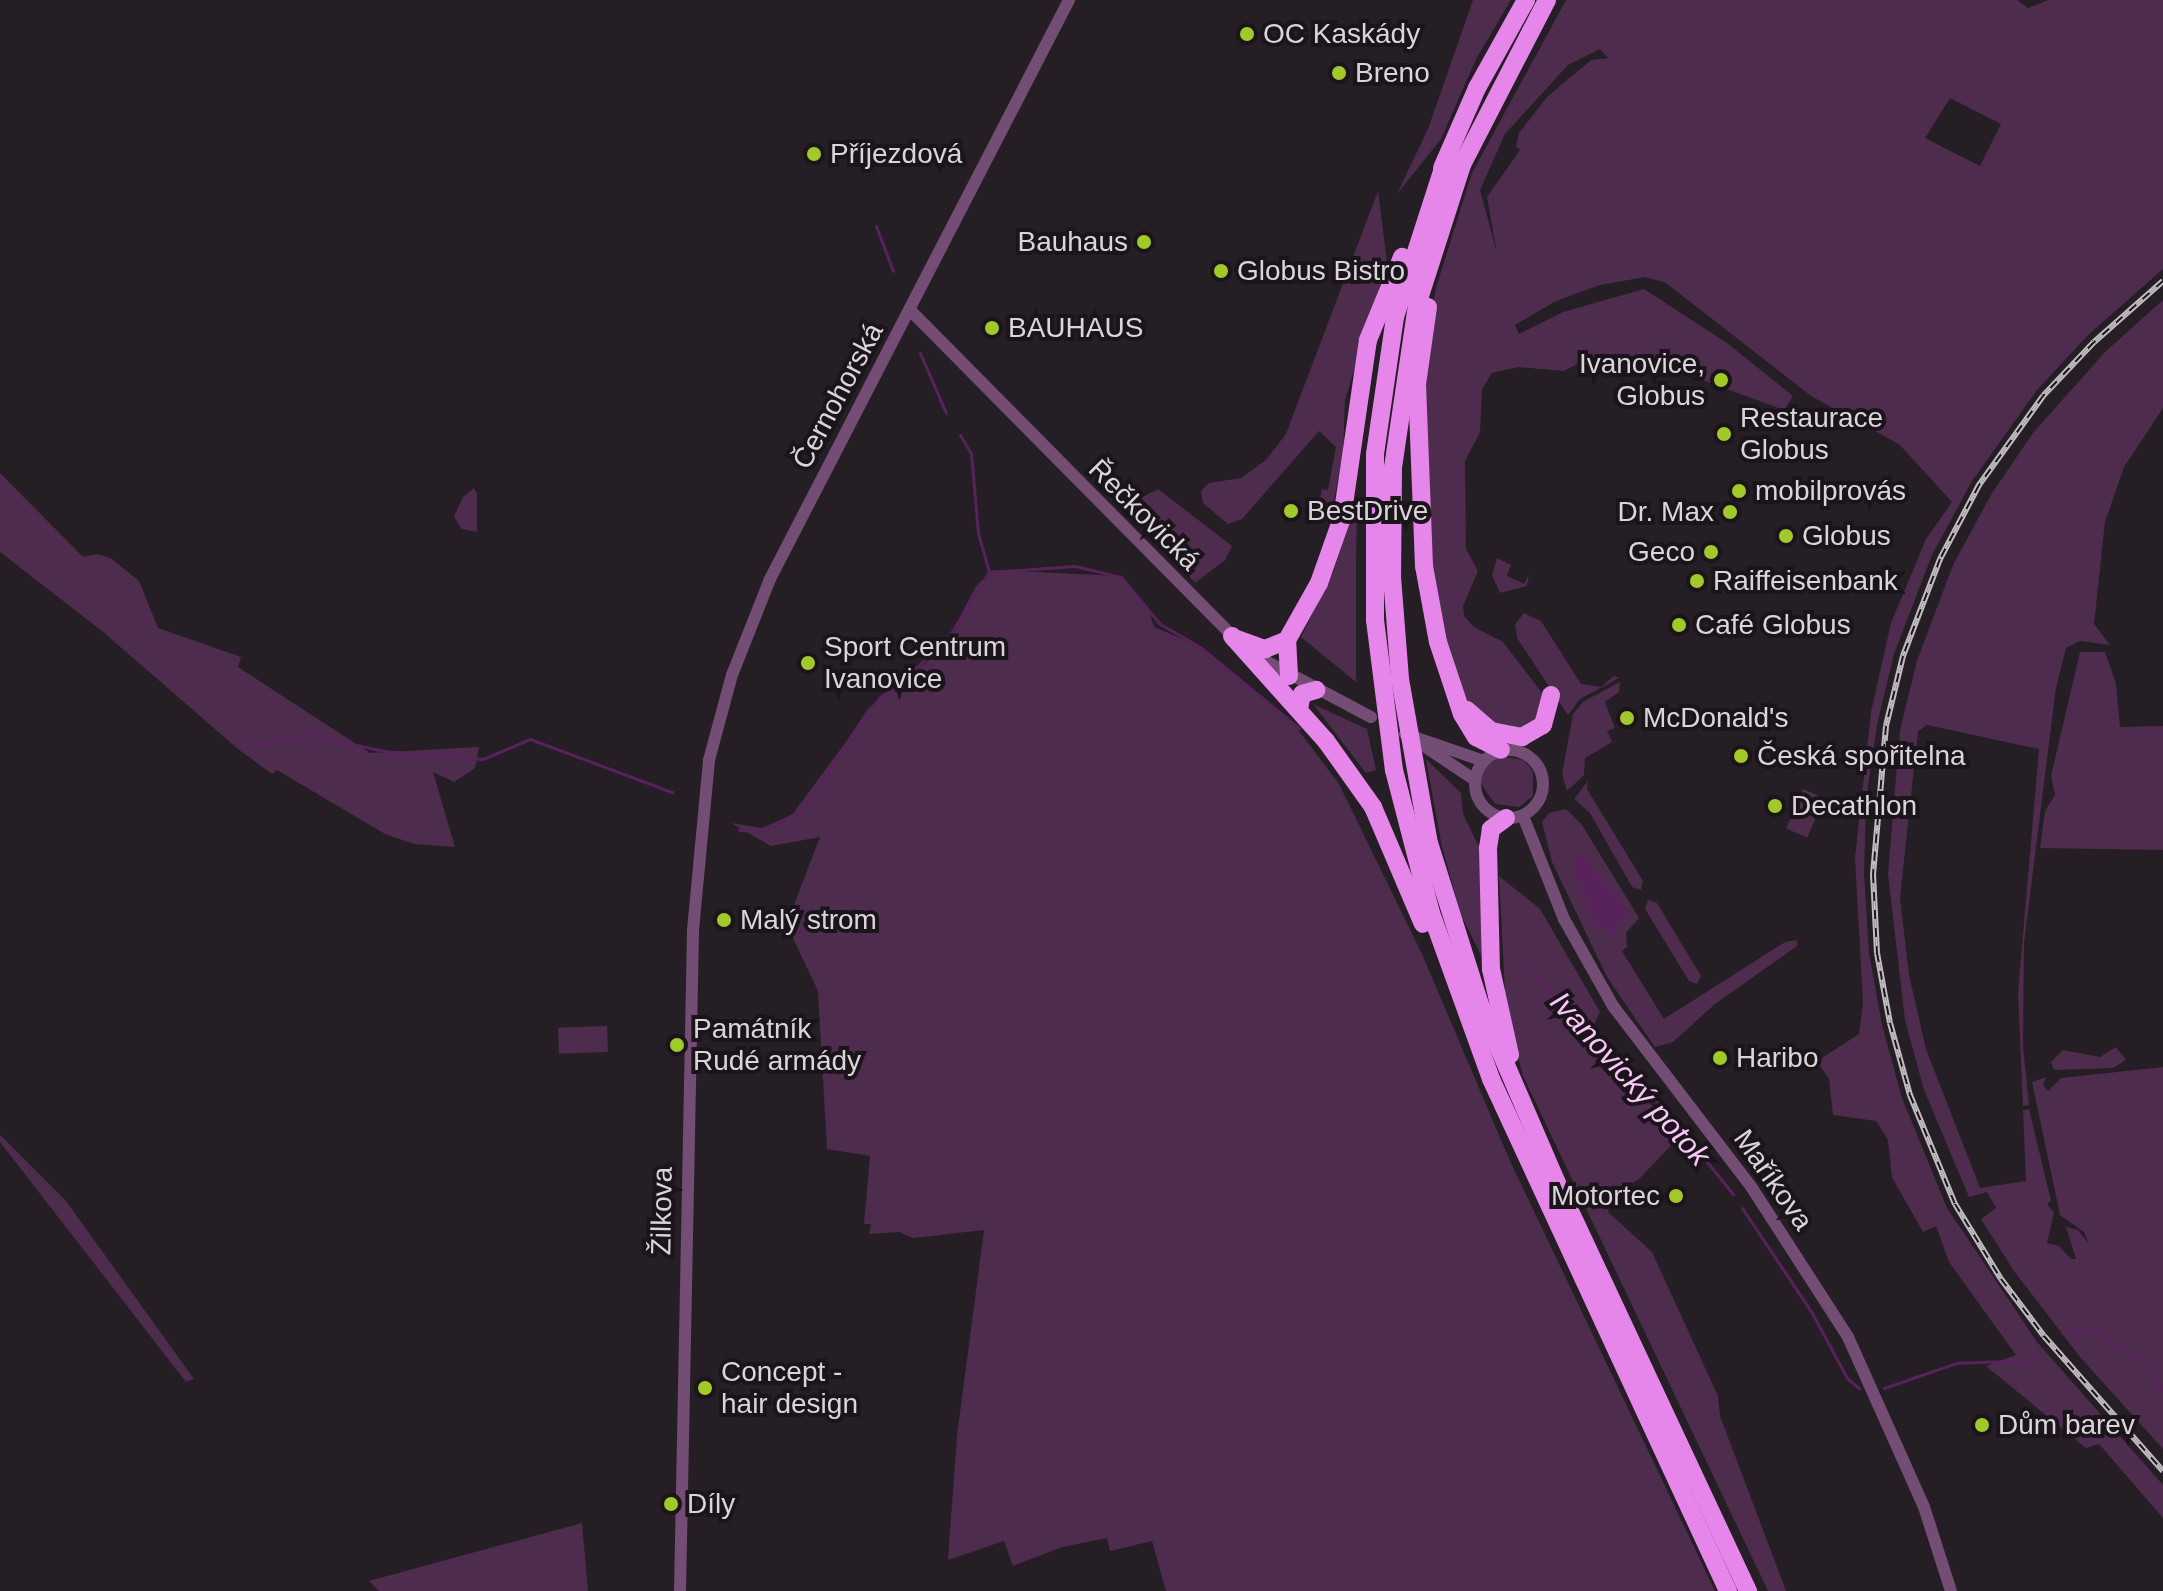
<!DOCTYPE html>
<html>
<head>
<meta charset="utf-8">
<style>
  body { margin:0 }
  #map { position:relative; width:2163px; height:1591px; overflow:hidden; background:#251e25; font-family:Arial,sans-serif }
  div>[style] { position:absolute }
  .green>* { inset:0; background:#4e2c4e; transform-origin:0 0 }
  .water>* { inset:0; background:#58225a }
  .stream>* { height:3px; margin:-1.5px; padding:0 1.5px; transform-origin:1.5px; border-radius:1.5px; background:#58225a }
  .minor>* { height:12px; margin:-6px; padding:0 6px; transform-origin:6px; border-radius:6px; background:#734d74 }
  .minor>.ring { margin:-6px; padding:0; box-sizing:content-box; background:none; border:12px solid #734d74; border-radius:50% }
  .highway>* { height:18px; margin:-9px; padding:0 9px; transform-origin:9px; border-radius:9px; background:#e786ea }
  .rail>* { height:6px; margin-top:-3px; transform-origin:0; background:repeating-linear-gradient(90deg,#1b151b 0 9px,#c2bdc2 0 18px); box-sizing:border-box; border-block:2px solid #c2bdc2 }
  .dots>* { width:22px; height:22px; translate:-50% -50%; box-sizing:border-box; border:4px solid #1b151b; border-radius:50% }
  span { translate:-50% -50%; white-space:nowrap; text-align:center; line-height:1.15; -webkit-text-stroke:8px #1b151b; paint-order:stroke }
  .poi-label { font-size:28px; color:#d9d5d9 }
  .left { translate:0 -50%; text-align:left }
  .right { translate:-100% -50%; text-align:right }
  .street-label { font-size:28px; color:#d9d5d9 }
  .water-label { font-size:30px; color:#f9c8f9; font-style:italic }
</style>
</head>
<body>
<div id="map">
  <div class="green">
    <div style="clip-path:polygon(1473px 0,1511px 0,1476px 59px,1441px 139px,1397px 194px,1428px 129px)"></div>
    <div style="clip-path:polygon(evenodd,1566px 0,2017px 0,2028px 8px,2048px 0,2163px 0,2163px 269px,2088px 335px,2037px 390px,1972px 481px,1932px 555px,1894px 654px,1877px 725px,1866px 800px,1864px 874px,1869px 953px,1882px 1025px,1902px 1098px,1947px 1208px,2037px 1342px,2163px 1485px,2163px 1518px,2099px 1444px,2086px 1448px,1986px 1366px,2016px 1355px,1949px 1262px,1936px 1226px,1923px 1232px,1892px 1177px,1888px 1140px,1876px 1121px,1833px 1115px,1829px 1079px,1817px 1061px,1859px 1034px,1863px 1003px,1855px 858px,1871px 712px,1891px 623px,1926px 539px,1952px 502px,1899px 444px,1811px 396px,1666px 283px,1645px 277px,1600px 285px,1556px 301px,1515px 325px,1519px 334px,1563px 312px,1644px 289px,1727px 343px,1793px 396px,1784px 410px,1675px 370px,1619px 360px,1585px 360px,1564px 371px,1518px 367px,1492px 373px,1482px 389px,1480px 432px,1465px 461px,1466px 549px,1478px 571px,1463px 606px,1464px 616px,1474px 627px,1503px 642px,1539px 689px,1544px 696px,1540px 723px,1504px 732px,1466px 701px,1445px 646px,1431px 568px,1424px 355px,1436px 288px,1472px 173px,1566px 0,1600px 49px,1608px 58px,1591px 60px,1548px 96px,1519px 133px,1516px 146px,1520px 150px,1487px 197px,1497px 253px,1480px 190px,1505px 134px,1568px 65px,1600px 49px,1566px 0,1950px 98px,2001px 124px,1980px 166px,1925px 138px,1950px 98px)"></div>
    <div style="clip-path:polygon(1378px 191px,1387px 262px,1345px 400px,1343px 453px,1330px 523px,1315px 520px,1322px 489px,1328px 490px,1336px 447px,1319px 431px,1242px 519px,1228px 524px,1203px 503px,1201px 491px,1209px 483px,1241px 478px,1266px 460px,1286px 434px)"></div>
    <div style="clip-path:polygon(2163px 300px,2163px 408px,2124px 467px,2105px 522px,2094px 624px,2110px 645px,2080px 641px,2066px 648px,2056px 688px,2024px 943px,2023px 1047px,2029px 1105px,2023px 1106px,2018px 993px,2039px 749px,1927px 725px,1918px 731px,1900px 898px,1909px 975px,1926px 1049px,1980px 1188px,2026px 1181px,2023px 1110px,2029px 1109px,2051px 1201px,2047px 1204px,2054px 1213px,2047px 1243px,2059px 1246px,2071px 1259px,2076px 1259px,2066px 1227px,2078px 1230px,2089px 1244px,2084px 1232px,2060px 1215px,2032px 1082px,2046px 1077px,2043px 1085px,2048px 1091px,2061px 1078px,2163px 1067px,2163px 1449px,2080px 1357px,2014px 1271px,1981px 1219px,1996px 1208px,1987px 1192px,1969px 1197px,1924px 1090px,1905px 1020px,1888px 874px,1900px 730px,1917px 661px,1953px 565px,1992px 493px,2033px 433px,2105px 352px)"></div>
    <div style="clip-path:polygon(0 473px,83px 557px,98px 554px,112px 559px,139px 581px,158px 628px,241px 657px,238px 667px,370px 753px,479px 747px,475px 768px,454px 782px,433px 772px,455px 847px,414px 844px,385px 834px,277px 770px,272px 774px,238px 749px,102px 631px,0 552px)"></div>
    <div style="clip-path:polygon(474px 488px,477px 494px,477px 532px,461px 529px,454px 516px,463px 497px)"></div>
    <div style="clip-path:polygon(1158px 489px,1232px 546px,1225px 560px,1195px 583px,1136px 512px,1142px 497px)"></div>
    <div style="clip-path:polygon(1357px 503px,1356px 564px,1356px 682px,1301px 637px,1333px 572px)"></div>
    <div style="clip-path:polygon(1497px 558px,1511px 565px,1507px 576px,1524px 584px,1529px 574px,1527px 586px,1500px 593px,1492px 575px)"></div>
    <div style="clip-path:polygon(993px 570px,1118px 576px,1148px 607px,1154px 627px,1199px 646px,1296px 727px,1339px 784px,1422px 954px,1510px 1161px,1715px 1591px,1166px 1591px,1152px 1541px,1110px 1551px,1107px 1538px,1062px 1547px,1013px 1566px,1004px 1541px,948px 1560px,957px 1436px,984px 1230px,913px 1238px,899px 1232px,869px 1234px,871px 1224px,864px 1224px,870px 1156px,827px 1149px,818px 991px,792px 936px,795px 902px,820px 837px,771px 846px,731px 823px,762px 828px,792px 815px,879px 697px,942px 651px,976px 586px)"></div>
    <div style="clip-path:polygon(1524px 613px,1541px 621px,1581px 684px,1601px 687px,1614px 676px,1619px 678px,1580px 699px,1568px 715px,1517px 638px,1515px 624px)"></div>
    <div style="clip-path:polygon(2080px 652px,2105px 652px,2116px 684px,2120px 727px,2163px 726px,2163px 850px,2040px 848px,2045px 811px,2055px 795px,2051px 776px)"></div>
    <div style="clip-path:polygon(1620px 682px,1619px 692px,1605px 702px,1615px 728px,1607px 731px,1612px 742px,1585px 758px,1584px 775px,1567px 791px,1562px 774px,1573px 714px,1583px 702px)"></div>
    <div style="clip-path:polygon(1313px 704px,1367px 729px,1376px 770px,1366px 773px)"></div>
    <div style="clip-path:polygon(1500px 756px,1523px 760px,1533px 771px,1533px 796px,1519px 807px,1495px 804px,1477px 778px,1482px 766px)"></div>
    <div style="clip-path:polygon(1426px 759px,1461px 793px,1463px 814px,1481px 851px,1481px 955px,1461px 915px,1442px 847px)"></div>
    <div style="clip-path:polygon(1588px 781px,1587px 789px,1643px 881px,1641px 890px,1632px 887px,1590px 813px,1574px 799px)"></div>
    <div style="left:1803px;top:789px;width:23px;height:43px;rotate:23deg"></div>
    <div style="clip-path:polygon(1566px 809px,1582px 825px,1639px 918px,1626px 933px,1627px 947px,1622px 951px,1664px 1019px,1785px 942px,1797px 940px,1797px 946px,1715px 1004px,1673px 1042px,1655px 1047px,1607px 977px,1552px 862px,1542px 822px,1549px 813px)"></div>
    <div style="clip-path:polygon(1499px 876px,1540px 909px,1600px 1012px,1588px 1037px,1680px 1136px,1638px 1180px,1612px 1192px,1608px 1212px,1652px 1252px,1718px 1396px,1720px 1416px,1786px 1591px,1768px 1591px,1523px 1076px,1506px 1011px)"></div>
    <div style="clip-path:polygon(1648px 900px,1657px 903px,1701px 976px,1697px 984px,1689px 981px,1645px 909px)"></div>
    <div style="left:607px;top:1026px;width:26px;height:49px;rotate:88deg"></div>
    <div style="clip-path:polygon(2116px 1047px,2126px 1060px,2113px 1068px,2054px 1070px,2051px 1062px,2063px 1050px,2100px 1057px)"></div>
    <div style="clip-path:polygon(0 1135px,66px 1201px,194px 1379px,186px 1382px,0 1142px)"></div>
    <div style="clip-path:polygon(582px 1523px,588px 1591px,379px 1591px,369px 1581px)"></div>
  </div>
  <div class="water">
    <div style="clip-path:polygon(1583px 856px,1628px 911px,1611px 937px,1606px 927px,1596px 928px,1573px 866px,1575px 858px)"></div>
  </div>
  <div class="stream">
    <div style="left:876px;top:226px;width:48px;rotate:69.3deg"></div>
    <div style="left:920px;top:353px;width:65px;rotate:66.6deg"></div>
    <div style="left:960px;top:435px;width:21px;rotate:59deg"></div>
    <div style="left:971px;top:453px;width:80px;rotate:85deg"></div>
    <div style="left:978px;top:533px;width:41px;rotate:74.2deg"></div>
    <div style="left:989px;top:572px;width:86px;rotate:-4deg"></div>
    <div style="left:1075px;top:566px;width:47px;rotate:13.4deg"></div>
    <div style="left:1121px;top:577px;width:61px;rotate:50.3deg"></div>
    <div style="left:1160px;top:624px;width:46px;rotate:29.9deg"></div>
    <div style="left:1200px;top:647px;width:128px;rotate:39.3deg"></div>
    <div style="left:248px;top:746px;width:58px;rotate:-11.9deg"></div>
    <div style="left:305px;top:734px;width:81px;rotate:12.1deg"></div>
    <div style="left:384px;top:751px;width:99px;rotate:4.6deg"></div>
    <div style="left:483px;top:759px;width:51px;rotate:-23.1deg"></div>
    <div style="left:530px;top:739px;width:152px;rotate:20.5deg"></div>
    <div style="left:739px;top:830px;width:22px;rotate:5deg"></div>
    <div style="left:761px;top:832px;width:48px;rotate:-28.7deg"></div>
    <div style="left:803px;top:809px;width:118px;rotate:-56.7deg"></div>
    <div style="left:868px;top:710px;width:104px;rotate:-41.5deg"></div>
    <div style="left:946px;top:641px;width:81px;rotate:-58.1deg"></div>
    <div style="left:1526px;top:966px;width:207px;rotate:46.2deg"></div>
    <div style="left:1669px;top:1115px;width:102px;rotate:51deg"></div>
    <div style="left:1742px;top:1208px;width:126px;rotate:56.3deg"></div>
    <div style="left:1812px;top:1313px;width:74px;rotate:61.7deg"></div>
    <div style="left:1847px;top:1378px;width:16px;rotate:40deg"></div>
    <div style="left:2062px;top:1333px;width:29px;rotate:-10deg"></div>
    <div style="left:2091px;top:1328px;width:64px;rotate:33.4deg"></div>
    <div style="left:2144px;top:1363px;width:33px;rotate:55deg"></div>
    <div style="left:1884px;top:1388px;width:76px;rotate:-19.1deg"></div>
    <div style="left:1956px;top:1363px;width:73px;rotate:-2.4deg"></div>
    <div style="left:2029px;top:1360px;width:16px;rotate:-40deg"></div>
  </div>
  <div class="minor">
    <div style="left:910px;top:310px;width:465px;rotate:45.3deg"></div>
    <div style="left:1258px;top:657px;width:128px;rotate:28deg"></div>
    <div style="left:1405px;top:734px;width:80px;rotate:18.9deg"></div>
    <div style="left:1427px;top:748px;width:54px;rotate:33.7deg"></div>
    <div class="ring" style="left:1475px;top:750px;width:56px;height:56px"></div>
    <div style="left:1523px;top:816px;width:111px;rotate:68.3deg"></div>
    <div style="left:1564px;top:919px;width:100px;rotate:60.6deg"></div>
    <div style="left:1613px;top:1006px;width:229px;rotate:52.6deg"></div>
    <div style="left:1752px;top:1188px;width:177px;rotate:57.2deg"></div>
    <div style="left:1848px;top:1337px;width:186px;rotate:65.9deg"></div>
    <div style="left:1924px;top:1507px;width:88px;rotate:72.2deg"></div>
    <div style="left:680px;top:1591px;width:661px;rotate:-88.87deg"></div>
    <div style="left:693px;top:930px;width:171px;rotate:-84.6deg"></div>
    <div style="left:709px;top:760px;width:88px;rotate:-74.9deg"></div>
    <div style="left:732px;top:675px;width:103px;rotate:-68.4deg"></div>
    <div style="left:770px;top:579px;width:652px;rotate:-62.69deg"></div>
  </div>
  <div class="highway">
    <div style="left:1547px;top:0;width:186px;rotate:117.3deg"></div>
    <div style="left:1462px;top:165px;width:147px;rotate:107.8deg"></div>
    <div style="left:1417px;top:305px;width:164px;rotate:98.4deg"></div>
    <div style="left:1393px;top:467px;width:110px;rotate:90.5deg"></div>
    <div style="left:1392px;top:577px;width:102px;rotate:85.5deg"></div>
    <div style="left:1400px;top:679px;width:167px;rotate:80deg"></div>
    <div style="left:1429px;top:843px;width:167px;rotate:72.5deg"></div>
    <div style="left:1479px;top:1002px;width:195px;rotate:66.7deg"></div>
    <div style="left:1556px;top:1181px;width:453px;rotate:64.9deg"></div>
    <div style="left:1446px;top:159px;width:166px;rotate:107.9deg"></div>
    <div style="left:1395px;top:317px;width:138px;rotate:98.3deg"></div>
    <div style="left:1375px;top:454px;width:166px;rotate:90deg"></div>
    <div style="left:1375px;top:620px;width:151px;rotate:82.8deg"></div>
    <div style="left:1394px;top:770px;width:148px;rotate:75.5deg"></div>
    <div style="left:1431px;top:913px;width:177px;rotate:70.1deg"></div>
    <div style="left:1491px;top:1079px;width:564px;rotate:65.16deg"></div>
    <div style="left:1442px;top:168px;width:87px;rotate:-66.4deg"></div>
    <div style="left:1477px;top:88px;width:101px;rotate:-60.9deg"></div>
    <div style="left:1428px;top:307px;width:78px;rotate:98.1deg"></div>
    <div style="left:1417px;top:384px;width:182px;rotate:87.8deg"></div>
    <div style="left:1424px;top:566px;width:77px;rotate:79.6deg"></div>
    <div style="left:1438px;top:642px;width:76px;rotate:71.6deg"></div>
    <div style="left:1462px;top:714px;width:27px;rotate:59deg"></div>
    <div style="left:1476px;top:737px;width:28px;rotate:27deg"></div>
    <div style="left:1232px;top:636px;width:141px;rotate:48.2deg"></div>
    <div style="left:1326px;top:741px;width:81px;rotate:54.5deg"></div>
    <div style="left:1373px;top:807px;width:127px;rotate:66.9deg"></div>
    <div style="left:1234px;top:638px;width:33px;rotate:20deg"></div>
    <div style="left:1265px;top:649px;width:24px;rotate:-22deg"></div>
    <div style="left:1289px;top:676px;width:36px;rotate:-93deg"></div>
    <div style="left:1287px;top:640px;width:65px;rotate:-60.7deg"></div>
    <div style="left:1319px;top:583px;width:69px;rotate:-70.5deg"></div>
    <div style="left:1342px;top:518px;width:180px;rotate:-81.7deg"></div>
    <div style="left:1368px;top:340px;width:90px;rotate:-67.7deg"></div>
    <div style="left:1299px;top:709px;width:15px;rotate:-79deg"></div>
    <div style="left:1302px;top:694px;width:15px;rotate:-16deg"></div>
    <div style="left:1467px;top:710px;width:32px;rotate:41deg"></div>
    <div style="left:1491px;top:731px;width:32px;rotate:11deg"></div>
    <div style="left:1522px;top:737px;width:24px;rotate:-30deg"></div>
    <div style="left:1543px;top:725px;width:31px;rotate:-75deg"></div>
    <div style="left:1506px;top:818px;width:19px;rotate:144deg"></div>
    <div style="left:1491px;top:829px;width:19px;rotate:99deg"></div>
    <div style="left:1488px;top:848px;width:121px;rotate:88.6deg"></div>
    <div style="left:1491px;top:969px;width:88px;rotate:77.5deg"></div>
  </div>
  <div class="rail">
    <div style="left:2163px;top:281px;width:92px;rotate:138.5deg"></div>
    <div style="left:2094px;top:342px;width:74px;rotate:133.4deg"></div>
    <div style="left:2043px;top:396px;width:110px;rotate:125.7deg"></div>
    <div style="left:1979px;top:485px;width:84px;rotate:117.8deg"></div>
    <div style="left:1940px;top:559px;width:104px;rotate:110.9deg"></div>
    <div style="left:1903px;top:656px;width:72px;rotate:103.7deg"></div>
    <div style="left:1886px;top:726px;width:149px;rotate:95deg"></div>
    <div style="left:1873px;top:874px;width:79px;rotate:87.1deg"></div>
    <div style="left:1877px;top:953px;width:71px;rotate:79.5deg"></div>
    <div style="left:1890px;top:1023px;width:75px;rotate:74.5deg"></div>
    <div style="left:1910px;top:1095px;width:118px;rotate:67.6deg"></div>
    <div style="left:1955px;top:1204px;width:88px;rotate:58.5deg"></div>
    <div style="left:2001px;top:1279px;width:71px;rotate:53deg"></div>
    <div style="left:2044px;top:1336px;width:180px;rotate:48.6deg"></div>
  </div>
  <div class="dots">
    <div style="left:1247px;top:34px;background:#a1c929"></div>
    <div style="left:1339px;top:73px;background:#a1c929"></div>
    <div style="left:814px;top:154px;background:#a1c929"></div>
    <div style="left:1144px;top:242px;background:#a1c929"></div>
    <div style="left:1221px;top:271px;background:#a1c929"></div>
    <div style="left:992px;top:328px;background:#a1c929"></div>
    <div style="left:1721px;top:380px;background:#a1c929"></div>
    <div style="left:1724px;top:434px;background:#a1c929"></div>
    <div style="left:1739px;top:491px;background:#a1c929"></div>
    <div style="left:1291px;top:511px;background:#a1c929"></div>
    <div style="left:1730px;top:512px;background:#a1c929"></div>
    <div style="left:1786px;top:536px;background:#a1c929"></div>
    <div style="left:1711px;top:552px;background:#a1c929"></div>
    <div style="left:1697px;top:581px;background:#a1c929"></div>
    <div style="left:1679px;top:625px;background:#a1c929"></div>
    <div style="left:808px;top:663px;background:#a1c929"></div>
    <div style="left:1627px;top:718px;background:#a1c929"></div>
    <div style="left:1741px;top:756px;background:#a1c929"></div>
    <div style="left:1775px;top:806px;background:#a1c929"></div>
    <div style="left:724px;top:920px;background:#a1c929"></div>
    <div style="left:677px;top:1045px;background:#a1c929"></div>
    <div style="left:1720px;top:1058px;background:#a1c929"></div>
    <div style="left:1676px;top:1196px;background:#a1c929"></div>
    <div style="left:705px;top:1388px;background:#a1c929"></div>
    <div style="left:1982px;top:1425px;background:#a1c929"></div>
    <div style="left:671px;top:1504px;background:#a1c929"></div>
  </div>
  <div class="poi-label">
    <span class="left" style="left:1263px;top:34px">OC Kaskády</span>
    <span class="left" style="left:1355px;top:73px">Breno</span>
    <span class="left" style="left:830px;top:154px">Příjezdová</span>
    <span class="right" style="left:1128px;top:242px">Bauhaus</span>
    <span class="left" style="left:1237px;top:271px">Globus Bistro</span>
    <span class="left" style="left:1008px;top:328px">BAUHAUS</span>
    <span class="right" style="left:1705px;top:380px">Ivanovice,<br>Globus</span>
    <span class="left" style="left:1740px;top:434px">Restaurace<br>Globus</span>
    <span class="left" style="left:1755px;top:491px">mobilprovás</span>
    <span class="left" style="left:1307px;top:511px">BestDrive</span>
    <span class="right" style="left:1714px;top:512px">Dr. Max</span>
    <span class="left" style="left:1802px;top:536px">Globus</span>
    <span class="right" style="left:1695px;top:552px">Geco</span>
    <span class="left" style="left:1713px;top:581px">Raiffeisenbank</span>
    <span class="left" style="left:1695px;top:625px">Café Globus</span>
    <span class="left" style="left:824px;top:663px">Sport Centrum<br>Ivanovice</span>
    <span class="left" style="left:1643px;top:718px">McDonald's</span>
    <span class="left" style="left:1757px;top:756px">Česká spořitelna</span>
    <span class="left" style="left:1791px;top:806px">Decathlon</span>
    <span class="left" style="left:740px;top:920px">Malý strom</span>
    <span class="left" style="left:693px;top:1045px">Památník<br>Rudé armády</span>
    <span class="left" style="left:1736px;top:1058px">Haribo</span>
    <span class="right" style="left:1660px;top:1196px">Motortec</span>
    <span class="left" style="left:721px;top:1388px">Concept -<br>hair design</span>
    <span class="left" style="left:1998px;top:1425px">Dům barev</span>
    <span class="left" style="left:687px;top:1504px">Díly</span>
  </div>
  <div class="street-label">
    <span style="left:838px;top:396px;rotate:-62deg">Černohorská</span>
    <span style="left:1144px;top:515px;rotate:45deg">Řečkovická</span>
    <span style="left:1773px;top:1180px;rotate:55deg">Maříkova</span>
    <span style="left:662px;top:1211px;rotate:-89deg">Žilkova</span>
  </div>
  <div class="water-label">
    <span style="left:1630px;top:1079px;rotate:48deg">Ivanovický potok</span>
  </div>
</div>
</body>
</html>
